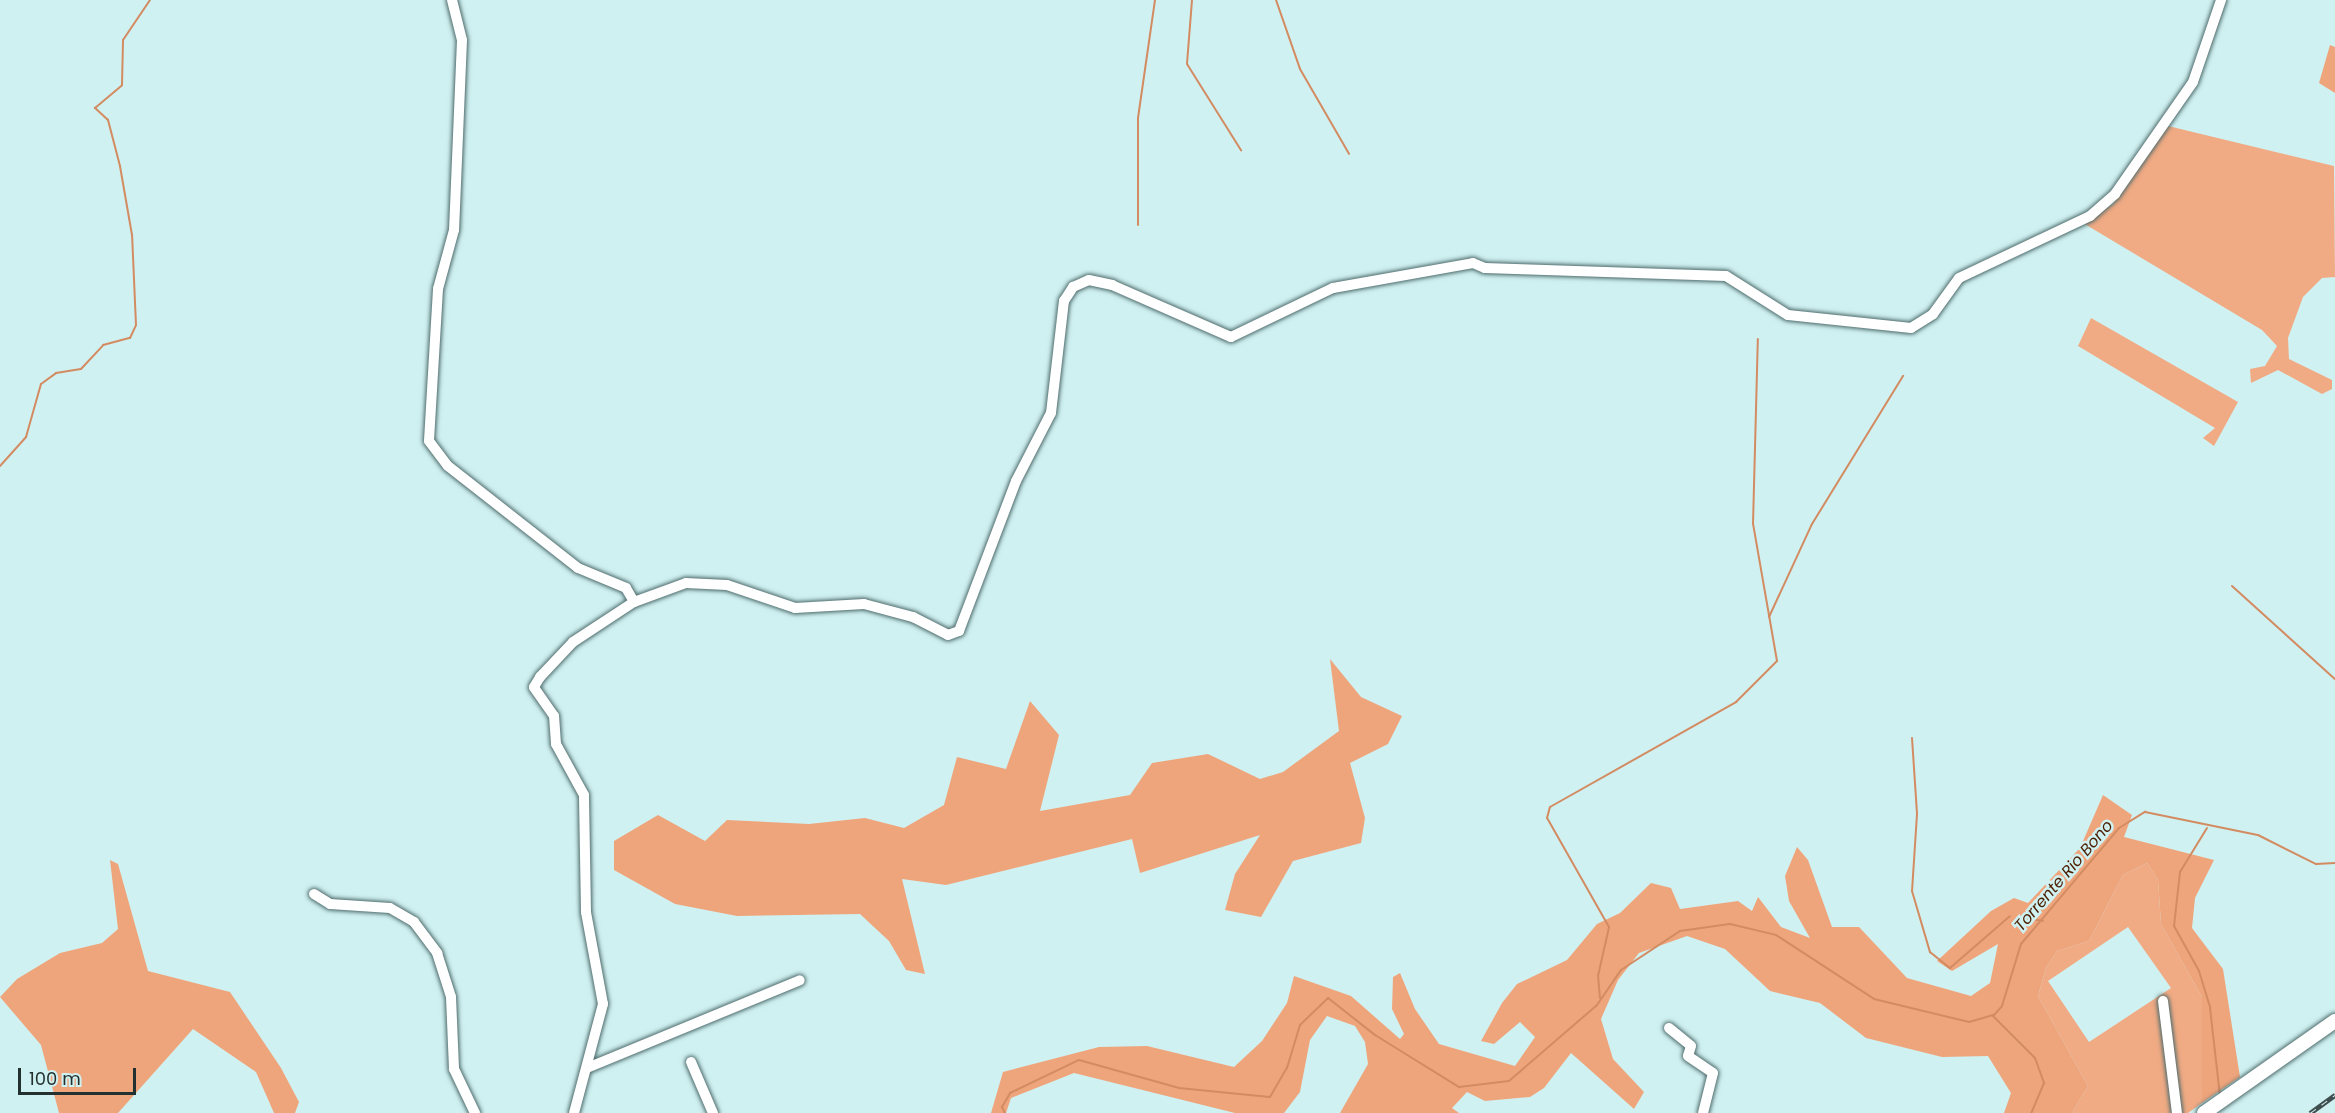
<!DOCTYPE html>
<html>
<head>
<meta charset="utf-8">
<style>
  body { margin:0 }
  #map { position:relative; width:2335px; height:1113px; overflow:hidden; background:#d0f1f1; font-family:Poppins,sans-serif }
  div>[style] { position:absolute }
  .green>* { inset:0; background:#f1ab84 }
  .forest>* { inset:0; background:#efa57c }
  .stream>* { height:2px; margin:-1px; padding:0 1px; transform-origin:1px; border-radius:1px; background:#d38b62 }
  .roads { filter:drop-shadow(0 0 2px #4f6c6d) drop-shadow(0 0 2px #4f6c6d) }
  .minor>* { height:10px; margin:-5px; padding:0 5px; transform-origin:5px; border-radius:5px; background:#fff }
  .major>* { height:14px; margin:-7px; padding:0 7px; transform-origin:7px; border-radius:7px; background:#fff }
  .rail>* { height:4.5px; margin-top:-2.25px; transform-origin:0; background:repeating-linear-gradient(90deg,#d0f1f1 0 7px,#3f4f4f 0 14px); box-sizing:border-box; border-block:2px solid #3f4f4f }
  span { translate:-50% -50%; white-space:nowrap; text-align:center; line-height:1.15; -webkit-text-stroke:5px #d0f1f1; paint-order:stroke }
  .water-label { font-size:16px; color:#4b1d00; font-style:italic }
  .scale { position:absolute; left:18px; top:1068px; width:118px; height:27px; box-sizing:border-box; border:3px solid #233030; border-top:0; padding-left:8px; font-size:18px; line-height:21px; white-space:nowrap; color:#233030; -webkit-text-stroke:4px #d0f1f1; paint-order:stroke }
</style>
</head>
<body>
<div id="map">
  <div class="green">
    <div style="clip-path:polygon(2168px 126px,2334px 166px,2335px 277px,2322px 278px,2303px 297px,2288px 338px,2289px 359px,2332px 380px,2332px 389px,2322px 394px,2278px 370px,2251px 383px,2250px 369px,2265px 366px,2277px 346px,2262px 330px,2083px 223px,2113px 204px)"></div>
    <div style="clip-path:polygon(2091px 318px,2238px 402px,2214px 446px,2203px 438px,2215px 428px,2078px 346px)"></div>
    <div style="clip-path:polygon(evenodd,2147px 863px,2158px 880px,2161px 924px,2202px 997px,2202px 1103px,2188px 1113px,2072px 1113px,2088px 1086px,2038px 996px,2046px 968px,2057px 951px,2089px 941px,2123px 875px,2147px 863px,2128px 927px,2171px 988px,2089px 1042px,2048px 981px,2128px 927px)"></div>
  </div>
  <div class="forest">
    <div style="clip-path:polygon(2330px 45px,2335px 47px,2335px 93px,2319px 83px)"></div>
    <div style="clip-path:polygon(1330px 659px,1361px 697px,1402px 716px,1388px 744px,1350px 763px,1365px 818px,1361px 843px,1293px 861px,1261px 917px,1225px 910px,1235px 874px,1260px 835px,1140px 873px,1132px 839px,946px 885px,902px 879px,925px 974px,906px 970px,889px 941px,860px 914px,737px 916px,675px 904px,614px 870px,614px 841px,658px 815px,705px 841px,727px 820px,809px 824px,865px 818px,904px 828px,944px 805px,957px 757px,1006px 769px,1030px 701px,1059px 735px,1040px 811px,1130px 795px,1152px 763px,1208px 754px,1260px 779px,1283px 772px,1339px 731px)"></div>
    <div style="clip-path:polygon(2103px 795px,2132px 815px,2124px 837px,2214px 860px,2195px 898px,2192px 928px,2223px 969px,2240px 1077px,2202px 1103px,2202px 997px,2161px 924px,2158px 880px,2147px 863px,2123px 875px,2089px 941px,2057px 951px,2046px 968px,2038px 996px,2088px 1086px,2072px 1113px,2004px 1113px,2011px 1093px,1988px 1056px,1942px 1057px,1866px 1038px,1820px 1003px,1770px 991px,1725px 949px,1687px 936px,1639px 953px,1618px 980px,1601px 1019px,1613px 1059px,1644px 1092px,1634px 1109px,1571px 1053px,1544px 1088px,1530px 1097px,1485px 1101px,1467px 1092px,1452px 1108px,1459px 1113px,1340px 1113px,1368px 1064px,1365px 1042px,1355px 1026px,1327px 1016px,1310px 1040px,1300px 1092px,1284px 1113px,1235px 1113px,1074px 1073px,1011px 1098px,1006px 1113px,991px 1113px,1003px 1072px,1099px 1047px,1147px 1046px,1234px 1067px,1262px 1041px,1287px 1003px,1294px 976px,1351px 996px,1400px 1039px,1404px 1034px,1392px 1009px,1393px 977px,1400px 973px,1415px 1009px,1439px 1044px,1515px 1066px,1535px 1037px,1520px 1022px,1494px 1044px,1481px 1041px,1502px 1003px,1517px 984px,1567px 960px,1597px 924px,1620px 913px,1651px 883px,1671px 888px,1680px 909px,1738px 901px,1752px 911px,1758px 897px,1781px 927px,1810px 938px,1789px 901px,1785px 876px,1797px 847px,1808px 860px,1832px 927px,1859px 927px,1907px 978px,1971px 996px,1990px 983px,1998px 944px,1952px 971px,1937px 961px,1991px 911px,2014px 898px,2028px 903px,2080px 848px)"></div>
    <div style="clip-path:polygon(110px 860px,118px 864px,148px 971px,230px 992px,281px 1068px,299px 1102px,295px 1113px,274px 1113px,256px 1072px,193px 1029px,118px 1113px,59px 1113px,41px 1045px,0 997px,17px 979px,60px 953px,102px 943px,118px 929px)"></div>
  </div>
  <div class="stream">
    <div style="left:1192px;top:0;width:64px;rotate:94.5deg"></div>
    <div style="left:1187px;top:64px;width:102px;rotate:57.9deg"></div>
    <div style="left:1276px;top:0;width:73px;rotate:70.8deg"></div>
    <div style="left:1300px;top:69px;width:98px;rotate:60deg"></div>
    <div style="left:1138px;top:225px;width:107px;rotate:-90deg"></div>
    <div style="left:1138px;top:118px;width:119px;rotate:-81.8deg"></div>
    <div style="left:0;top:466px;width:39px;rotate:-48deg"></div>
    <div style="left:26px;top:437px;width:55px;rotate:-74.2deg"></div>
    <div style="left:41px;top:384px;width:19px;rotate:-36deg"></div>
    <div style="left:56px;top:373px;width:25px;rotate:-9deg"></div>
    <div style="left:81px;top:369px;width:33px;rotate:-47deg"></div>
    <div style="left:103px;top:345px;width:28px;rotate:-15deg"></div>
    <div style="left:130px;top:338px;width:14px;rotate:-65deg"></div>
    <div style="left:136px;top:325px;width:90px;rotate:-92.5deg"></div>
    <div style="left:132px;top:235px;width:70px;rotate:-99.9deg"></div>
    <div style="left:120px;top:166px;width:48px;rotate:-104.6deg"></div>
    <div style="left:108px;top:120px;width:18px;rotate:-137deg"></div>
    <div style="left:95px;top:108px;width:35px;rotate:-40deg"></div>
    <div style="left:122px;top:85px;width:45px;rotate:-88.7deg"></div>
    <div style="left:123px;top:40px;width:48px;rotate:-56deg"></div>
    <div style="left:2232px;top:586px;width:139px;rotate:42.1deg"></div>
    <div style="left:1769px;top:617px;width:102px;rotate:-65.2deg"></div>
    <div style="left:1812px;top:524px;width:174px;rotate:-58.4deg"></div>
    <div style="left:1912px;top:738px;width:76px;rotate:86.2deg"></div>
    <div style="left:1917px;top:814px;width:77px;rotate:93.7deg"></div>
    <div style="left:1912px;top:891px;width:64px;rotate:73.6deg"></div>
    <div style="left:1930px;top:952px;width:26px;rotate:39deg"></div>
    <div style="left:1950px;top:968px;width:79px;rotate:-40.9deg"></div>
    <div style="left:2207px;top:828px;width:52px;rotate:121.5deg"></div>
    <div style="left:2180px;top:872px;width:54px;rotate:96.3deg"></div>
    <div style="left:2174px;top:926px;width:51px;rotate:60.9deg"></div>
    <div style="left:2199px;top:971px;width:39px;rotate:73deg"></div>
    <div style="left:2210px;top:1008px;width:89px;rotate:83.5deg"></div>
    <div style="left:2020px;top:918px;width:23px;rotate:7deg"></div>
    <div style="left:1600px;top:998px;width:22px;rotate:-95deg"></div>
    <div style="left:1598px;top:976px;width:50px;rotate:-77.3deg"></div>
    <div style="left:1609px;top:927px;width:125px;rotate:-119.6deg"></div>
    <div style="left:1547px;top:818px;width:11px;rotate:-75deg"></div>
    <div style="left:1550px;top:807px;width:214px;rotate:-29.4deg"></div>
    <div style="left:1736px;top:702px;width:58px;rotate:-45deg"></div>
    <div style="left:1777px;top:661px;width:139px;rotate:-99.9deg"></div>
    <div style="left:1753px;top:524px;width:185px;rotate:-88.5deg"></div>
    <div style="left:1993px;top:1016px;width:59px;rotate:45deg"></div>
    <div style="left:2035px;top:1058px;width:27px;rotate:70deg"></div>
    <div style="left:2044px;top:1083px;width:33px;rotate:113deg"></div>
    <div style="left:1005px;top:1113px;width:7px;rotate:-117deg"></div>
    <div style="left:1002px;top:1107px;width:16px;rotate:-60deg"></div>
    <div style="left:1010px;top:1093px;width:76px;rotate:-25.6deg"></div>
    <div style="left:1079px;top:1060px;width:104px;rotate:15.6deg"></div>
    <div style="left:1179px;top:1088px;width:91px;rotate:5.6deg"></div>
    <div style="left:1270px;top:1097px;width:34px;rotate:-60deg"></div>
    <div style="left:1287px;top:1068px;width:45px;rotate:-73.2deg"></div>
    <div style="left:1300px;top:1025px;width:39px;rotate:-44deg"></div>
    <div style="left:1328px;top:998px;width:60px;rotate:38.2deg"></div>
    <div style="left:1375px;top:1035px;width:99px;rotate:31.8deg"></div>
    <div style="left:1459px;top:1087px;width:50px;rotate:-6.8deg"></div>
    <div style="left:1509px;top:1081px;width:116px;rotate:-40.8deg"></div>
    <div style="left:1597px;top:1005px;width:42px;rotate:-55.6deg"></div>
    <div style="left:1621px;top:970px;width:71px;rotate:-33.5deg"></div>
    <div style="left:1680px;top:931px;width:50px;rotate:-8deg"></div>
    <div style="left:1730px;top:924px;width:47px;rotate:13.4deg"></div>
    <div style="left:1776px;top:935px;width:117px;rotate:33.1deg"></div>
    <div style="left:1874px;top:999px;width:98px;rotate:13.6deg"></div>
    <div style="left:1969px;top:1022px;width:26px;rotate:-16deg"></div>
    <div style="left:1994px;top:1015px;width:12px;rotate:-48deg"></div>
    <div style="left:2002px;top:1006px;width:65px;rotate:-73deg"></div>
    <div style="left:2021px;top:944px;width:152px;rotate:-49.8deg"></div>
    <div style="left:2119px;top:828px;width:31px;rotate:-32deg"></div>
    <div style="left:2145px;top:812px;width:115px;rotate:11.5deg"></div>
    <div style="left:2258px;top:835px;width:65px;rotate:26.6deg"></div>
    <div style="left:2316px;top:864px;width:19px;rotate:-3deg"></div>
  </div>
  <div class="roads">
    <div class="minor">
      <div style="left:452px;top:0;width:41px;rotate:76deg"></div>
      <div style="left:462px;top:40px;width:190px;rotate:92.4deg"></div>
      <div style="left:454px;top:230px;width:61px;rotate:105.2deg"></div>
      <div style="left:438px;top:289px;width:152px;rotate:93.4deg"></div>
      <div style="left:429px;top:441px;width:31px;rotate:53deg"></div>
      <div style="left:448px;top:466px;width:165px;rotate:38.1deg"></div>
      <div style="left:578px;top:568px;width:52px;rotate:22.6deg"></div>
      <div style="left:626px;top:588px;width:16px;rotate:60deg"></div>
      <div style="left:314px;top:894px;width:19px;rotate:32deg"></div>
      <div style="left:330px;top:904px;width:60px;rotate:3.8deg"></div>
      <div style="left:390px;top:908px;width:28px;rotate:30deg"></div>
      <div style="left:414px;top:922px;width:39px;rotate:53deg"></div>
      <div style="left:437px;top:953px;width:46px;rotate:72.3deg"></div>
      <div style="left:451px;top:997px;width:72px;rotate:87.6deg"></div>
      <div style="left:454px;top:1069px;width:49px;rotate:64.5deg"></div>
      <div style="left:2163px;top:1001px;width:113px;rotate:82.9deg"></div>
      <div style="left:1669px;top:1028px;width:28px;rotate:39deg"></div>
      <div style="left:1691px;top:1046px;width:10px;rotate:107deg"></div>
      <div style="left:1688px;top:1056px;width:30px;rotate:34deg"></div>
      <div style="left:1713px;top:1073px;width:41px;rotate:104deg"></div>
      <div style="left:691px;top:1062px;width:56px;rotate:66.7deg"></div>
      <div style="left:587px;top:1068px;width:230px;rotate:-22.4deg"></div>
      <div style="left:574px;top:1113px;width:113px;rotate:-75.1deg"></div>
      <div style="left:603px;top:1004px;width:94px;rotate:-100.5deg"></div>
      <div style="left:586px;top:912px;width:117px;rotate:-91deg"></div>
      <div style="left:584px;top:795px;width:58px;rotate:-118.8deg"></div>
      <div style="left:556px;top:744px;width:28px;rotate:-94deg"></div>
      <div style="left:554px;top:716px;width:35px;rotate:-125deg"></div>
      <div style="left:534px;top:687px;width:12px;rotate:-59deg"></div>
      <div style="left:540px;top:677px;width:48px;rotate:-46.7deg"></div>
      <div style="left:573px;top:642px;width:73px;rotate:-33.3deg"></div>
      <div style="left:634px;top:602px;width:55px;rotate:-20.1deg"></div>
      <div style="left:686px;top:583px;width:41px;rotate:2.8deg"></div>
      <div style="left:727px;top:585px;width:72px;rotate:18.7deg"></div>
      <div style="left:795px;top:608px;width:69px;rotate:-3.3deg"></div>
      <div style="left:864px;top:604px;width:51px;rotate:14.9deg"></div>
      <div style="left:913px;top:617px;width:39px;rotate:27deg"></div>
      <div style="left:948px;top:635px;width:12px;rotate:-20deg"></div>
      <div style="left:959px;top:631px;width:160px;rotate:-69.2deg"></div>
      <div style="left:1016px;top:481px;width:76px;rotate:-62.8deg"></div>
      <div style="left:1051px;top:413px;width:113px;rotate:-83.4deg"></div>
      <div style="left:1064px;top:301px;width:17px;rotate:-57deg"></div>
      <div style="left:1073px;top:287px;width:17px;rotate:-24deg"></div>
      <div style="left:1089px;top:280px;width:24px;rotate:12deg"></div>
      <div style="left:1112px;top:285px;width:130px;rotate:23.6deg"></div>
      <div style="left:1231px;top:337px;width:113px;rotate:-25.7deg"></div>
      <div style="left:1333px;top:288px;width:142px;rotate:-10.1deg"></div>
      <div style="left:1473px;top:263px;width:13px;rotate:23deg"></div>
      <div style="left:1485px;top:268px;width:241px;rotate:1.9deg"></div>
      <div style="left:1726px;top:276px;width:73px;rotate:32.2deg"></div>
      <div style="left:1788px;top:315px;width:124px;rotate:6deg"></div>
      <div style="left:1911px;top:328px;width:26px;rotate:-32deg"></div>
      <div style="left:1933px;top:314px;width:44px;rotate:-54.2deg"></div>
      <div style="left:1959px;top:278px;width:145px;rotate:-25.3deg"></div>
      <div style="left:2090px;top:216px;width:33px;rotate:-41deg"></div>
      <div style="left:2115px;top:194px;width:136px;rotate:-55.1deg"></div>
      <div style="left:2193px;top:82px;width:87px;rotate:-71.1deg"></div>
    </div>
    <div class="major">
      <div style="left:2204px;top:1113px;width:160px;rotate:-35.1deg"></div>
    </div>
  </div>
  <div class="rail">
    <div style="left:2310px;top:1113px;width:31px;rotate:-36deg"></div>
  </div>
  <div class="water-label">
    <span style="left:2064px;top:876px;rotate:-49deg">Torrente Rio Bono</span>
  </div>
  <div class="scale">100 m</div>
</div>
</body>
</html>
